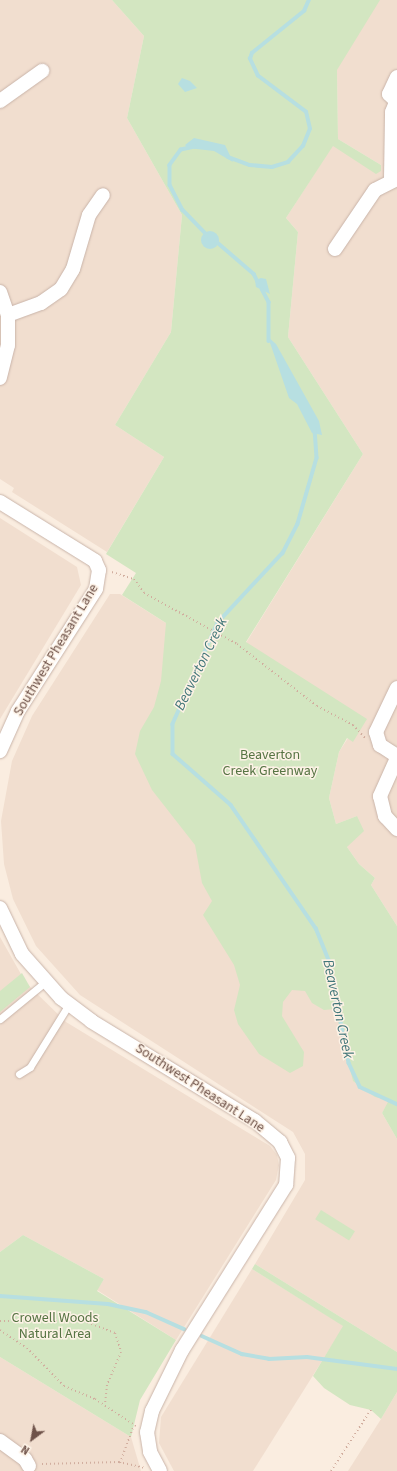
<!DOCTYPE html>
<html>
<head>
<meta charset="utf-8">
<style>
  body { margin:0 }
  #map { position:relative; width:397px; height:1471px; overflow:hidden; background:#faede0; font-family:"Source Sans 3",sans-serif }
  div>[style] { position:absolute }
  .residential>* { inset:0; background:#f1decf }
  .green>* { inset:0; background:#d3e6c1; transform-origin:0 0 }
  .water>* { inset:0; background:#b7dfe1 }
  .round { border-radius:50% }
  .stream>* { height:3.5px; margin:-1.75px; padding:0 1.75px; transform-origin:1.75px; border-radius:1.75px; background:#b7dfe1 }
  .path>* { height:2px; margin-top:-1px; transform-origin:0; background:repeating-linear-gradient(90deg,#d1ad9e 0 1px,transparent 0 4px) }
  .roads { filter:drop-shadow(0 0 1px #c9b4a9) drop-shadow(0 0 1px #c9b4a9) }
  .lane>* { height:7px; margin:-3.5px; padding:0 3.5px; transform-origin:3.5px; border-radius:3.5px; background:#fff }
  .street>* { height:14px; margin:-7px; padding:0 7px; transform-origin:7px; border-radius:7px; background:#fff }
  span { translate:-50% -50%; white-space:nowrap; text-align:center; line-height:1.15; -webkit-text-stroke:3px #fdf2e6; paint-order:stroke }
  .street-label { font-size:14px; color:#6f534a }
  .park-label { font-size:14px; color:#567443 }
  .water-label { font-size:15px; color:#43777a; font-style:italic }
  .north { position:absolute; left:12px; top:1419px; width:40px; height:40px; -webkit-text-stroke:3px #fdf2e6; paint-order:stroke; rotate:212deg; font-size:11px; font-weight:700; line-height:16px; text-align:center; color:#6f534a }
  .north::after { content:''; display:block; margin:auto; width:14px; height:18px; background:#6f534a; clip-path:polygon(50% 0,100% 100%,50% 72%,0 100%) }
</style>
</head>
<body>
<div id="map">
  <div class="residential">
    <div style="clip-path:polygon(0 0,112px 0,144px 36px,127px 118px,182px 215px,171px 332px,115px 425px,164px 457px,107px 552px,12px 492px,14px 488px,0 479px)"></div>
    <div style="clip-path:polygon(266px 0,397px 0,397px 926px,371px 885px,375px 878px,359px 864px,347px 847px,357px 816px,336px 824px,329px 798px,339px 752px,348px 738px,353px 741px,246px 643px,363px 454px,288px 337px,298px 232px,286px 218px,333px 145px,376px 173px,381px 165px,338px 139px,337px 70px)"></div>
    <div style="clip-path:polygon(0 518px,77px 567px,81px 585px,0 719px)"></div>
    <div style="clip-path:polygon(110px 594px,120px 594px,199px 644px,210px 789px,390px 1100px,382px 1113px,397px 1139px,397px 1352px,255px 1264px,305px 1180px,305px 1154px,293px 1132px,80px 995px,36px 946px,13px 899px,4px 864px,1px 821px,12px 761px,32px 716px)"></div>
    <div style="clip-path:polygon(0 937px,26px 983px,66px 1022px,270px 1146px,277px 1155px,279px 1165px,276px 1180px,176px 1340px,97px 1290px,104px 1279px,23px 1235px,0 1252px)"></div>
    <div style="clip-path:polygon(252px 1269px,344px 1326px,253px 1471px,174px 1471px,159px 1443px,161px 1417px)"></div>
    <div style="clip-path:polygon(0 1357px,131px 1437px,141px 1471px,0 1471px)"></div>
    <div style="clip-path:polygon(397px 1392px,397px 1471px,348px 1471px,381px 1419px)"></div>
  </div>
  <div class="green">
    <div style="clip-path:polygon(112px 0,380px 0,337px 70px,338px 139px,381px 165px,381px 171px,376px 174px,333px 146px,286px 218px,298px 232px,288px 337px,363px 454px,246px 642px,367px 719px,353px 742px,347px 738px,339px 752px,329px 798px,336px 824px,357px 816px,364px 831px,347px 847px,359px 864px,375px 878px,371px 885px,397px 926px,397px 1139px,382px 1113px,389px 1100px,375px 1097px,353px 1081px,335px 1009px,324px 1010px,312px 1003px,305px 991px,292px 990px,283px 1002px,282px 1016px,304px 1052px,303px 1066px,290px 1073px,259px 1054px,238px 1024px,234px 1010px,240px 985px,234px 965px,203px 915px,212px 901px,202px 883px,195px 845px,152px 790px,135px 754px,140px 731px,154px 707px,161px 681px,166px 623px,122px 595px,136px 573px,106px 554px,164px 457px,115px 425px,171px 332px,182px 215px,127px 118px,144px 36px)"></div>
    <div style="clip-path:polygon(22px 973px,30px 987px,0 1012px,0 991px)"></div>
    <div style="left:321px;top:1210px;width:40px;height:11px;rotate:32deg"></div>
    <div style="clip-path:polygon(23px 1235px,104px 1279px,97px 1291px,176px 1340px,140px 1400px,131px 1437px,0 1357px,0 1252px)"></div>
    <div style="clip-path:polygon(255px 1264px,397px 1352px,397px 1392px,381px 1419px,371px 1410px,350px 1405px,324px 1388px,313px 1376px,343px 1326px,252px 1269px)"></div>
  </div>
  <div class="water">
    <div style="clip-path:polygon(182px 78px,190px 81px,197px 88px,185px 92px,178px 84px)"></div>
    <div style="clip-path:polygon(194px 138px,225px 145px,233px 162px,214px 151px,188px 148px,185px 145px)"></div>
    <div class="round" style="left:201px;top:231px;width:18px;height:18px"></div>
    <div style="clip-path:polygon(261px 278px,266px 279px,270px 294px,256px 287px,255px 280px)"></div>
    <div style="clip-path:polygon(268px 337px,276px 344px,319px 421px,322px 435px,312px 433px,297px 404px,289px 398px)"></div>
  </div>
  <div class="stream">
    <div style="left:195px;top:147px;width:14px;rotate:168deg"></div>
    <div style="left:181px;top:150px;width:19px;rotate:126deg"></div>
    <div style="left:170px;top:165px;width:20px;rotate:90deg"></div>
    <div style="left:170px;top:185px;width:28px;rotate:63deg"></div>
    <div style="left:183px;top:210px;width:35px;rotate:46deg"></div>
    <div style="left:228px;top:157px;width:23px;rotate:20deg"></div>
    <div style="left:250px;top:165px;width:22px;rotate:5deg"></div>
    <div style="left:272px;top:167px;width:17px;rotate:-17deg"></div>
    <div style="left:288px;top:162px;width:22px;rotate:-47deg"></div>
    <div style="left:303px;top:146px;width:18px;rotate:-68deg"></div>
    <div style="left:310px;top:129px;width:17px;rotate:-103deg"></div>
    <div style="left:306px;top:112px;width:60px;rotate:-143.1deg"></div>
    <div style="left:258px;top:76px;width:19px;rotate:-115deg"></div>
    <div style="left:250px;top:59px;width:6px;rotate:-72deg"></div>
    <div style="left:252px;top:53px;width:67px;rotate:-38.9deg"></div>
    <div style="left:304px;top:11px;width:12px;rotate:-66deg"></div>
    <div style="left:217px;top:242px;width:49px;rotate:40.9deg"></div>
    <div style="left:254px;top:274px;width:9px;rotate:63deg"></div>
    <div style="left:262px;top:289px;width:15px;rotate:62deg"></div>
    <div style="left:269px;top:302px;width:39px;rotate:90deg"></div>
    <div style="left:315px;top:429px;width:29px;rotate:86deg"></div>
    <div style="left:317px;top:458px;width:69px;rotate:106.1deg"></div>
    <div style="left:298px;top:524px;width:33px;rotate:117deg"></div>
    <div style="left:283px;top:553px;width:96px;rotate:132.9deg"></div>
    <div style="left:218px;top:623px;width:111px;rotate:114deg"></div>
    <div style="left:173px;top:724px;width:30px;rotate:90deg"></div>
    <div style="left:173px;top:754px;width:77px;rotate:41.3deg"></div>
    <div style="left:231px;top:805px;width:150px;rotate:55.4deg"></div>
    <div style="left:316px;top:928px;width:35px;rotate:68deg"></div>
    <div style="left:329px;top:960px;width:105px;rotate:79deg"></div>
    <div style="left:349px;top:1063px;width:26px;rotate:65deg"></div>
    <div style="left:360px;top:1087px;width:41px;rotate:24.7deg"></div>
    <div style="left:0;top:1296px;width:108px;rotate:4.2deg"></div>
    <div style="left:108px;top:1304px;width:39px;rotate:12deg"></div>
    <div style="left:146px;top:1312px;width:42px;rotate:24.1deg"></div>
    <div style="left:202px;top:1336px;width:44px;rotate:24.2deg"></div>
    <div style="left:242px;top:1354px;width:27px;rotate:10deg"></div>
    <div style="left:269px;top:1359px;width:38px;rotate:-3deg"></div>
    <div style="left:307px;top:1357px;width:91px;rotate:7.6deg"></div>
  </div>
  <div class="path">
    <div style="left:112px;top:572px;width:23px;rotate:18deg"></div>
    <div style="left:134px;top:579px;width:17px;rotate:54deg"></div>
    <div style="left:144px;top:593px;width:106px;rotate:28.7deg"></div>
    <div style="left:237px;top:644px;width:101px;rotate:37.8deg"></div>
    <div style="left:317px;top:706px;width:41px;rotate:27.8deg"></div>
    <div style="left:353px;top:725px;width:19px;rotate:47deg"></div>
    <div style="left:0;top:1321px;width:84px"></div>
    <div style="left:84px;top:1321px;width:33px;rotate:21deg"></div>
    <div style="left:115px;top:1333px;width:20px;rotate:72deg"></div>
    <div style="left:121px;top:1352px;width:36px;rotate:113deg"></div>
    <div style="left:107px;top:1385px;width:19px;rotate:96deg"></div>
    <div style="left:0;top:1330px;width:32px;rotate:34deg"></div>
    <div style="left:27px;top:1348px;width:53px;rotate:45.8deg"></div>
    <div style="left:64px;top:1386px;width:34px;rotate:23deg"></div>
    <div style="left:95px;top:1399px;width:49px;rotate:33.4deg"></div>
    <div style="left:120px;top:1463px;width:40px;rotate:-69.8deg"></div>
    <div style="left:42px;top:1464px;width:77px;rotate:-1.5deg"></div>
    <div style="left:119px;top:1462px;width:27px;rotate:13deg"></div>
    <div style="left:331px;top:1471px;width:75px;rotate:-56.9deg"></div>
  </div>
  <div class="roads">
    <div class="lane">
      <div style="left:0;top:1019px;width:58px;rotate:-39.4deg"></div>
      <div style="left:19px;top:1074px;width:13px;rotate:-32deg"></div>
      <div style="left:30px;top:1067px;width:74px;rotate:-58.2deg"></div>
    </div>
    <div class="street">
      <div style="left:397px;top:77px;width:19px;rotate:115deg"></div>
      <div style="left:389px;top:94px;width:11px;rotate:45deg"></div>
      <div style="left:0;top:101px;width:52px;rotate:-35.5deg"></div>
      <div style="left:391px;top:179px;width:67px;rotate:-89.1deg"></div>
      <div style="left:392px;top:112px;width:11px;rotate:-68deg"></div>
      <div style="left:335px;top:249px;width:71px;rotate:-55.9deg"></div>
      <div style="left:375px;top:190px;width:25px;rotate:-27deg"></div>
      <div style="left:0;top:292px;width:24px;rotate:71deg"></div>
      <div style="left:8px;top:315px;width:30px;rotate:90deg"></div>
      <div style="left:8px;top:345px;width:34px;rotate:104deg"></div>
      <div style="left:8px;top:315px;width:35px;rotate:-20deg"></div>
      <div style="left:41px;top:303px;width:24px;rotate:-35deg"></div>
      <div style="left:61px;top:289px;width:23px;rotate:-59deg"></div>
      <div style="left:73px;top:269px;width:56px;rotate:-73.5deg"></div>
      <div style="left:89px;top:215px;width:24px;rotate:-55deg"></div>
      <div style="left:0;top:502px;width:112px;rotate:31.8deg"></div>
      <div style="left:95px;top:561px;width:10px;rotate:66deg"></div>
      <div style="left:99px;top:570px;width:19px;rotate:99deg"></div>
      <div style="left:96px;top:589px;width:145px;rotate:122.6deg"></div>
      <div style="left:18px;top:711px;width:44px;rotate:114.2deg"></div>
      <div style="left:397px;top:688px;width:49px;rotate:115.5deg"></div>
      <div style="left:376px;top:732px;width:14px;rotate:73deg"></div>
      <div style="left:380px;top:745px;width:20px;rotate:33deg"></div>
      <div style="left:397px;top:758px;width:42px;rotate:114.1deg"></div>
      <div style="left:380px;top:796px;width:21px;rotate:76deg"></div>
      <div style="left:385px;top:816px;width:18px;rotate:47deg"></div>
      <div style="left:0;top:908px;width:51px;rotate:64.4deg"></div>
      <div style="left:22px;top:954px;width:59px;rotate:48.4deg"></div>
      <div style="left:61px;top:998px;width:38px;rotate:37deg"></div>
      <div style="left:91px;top:1021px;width:192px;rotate:31.4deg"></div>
      <div style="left:255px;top:1121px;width:33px;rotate:40deg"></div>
      <div style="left:280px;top:1142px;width:18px;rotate:63deg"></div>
      <div style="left:288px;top:1158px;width:27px;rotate:94deg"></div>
      <div style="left:286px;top:1185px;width:195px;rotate:122.2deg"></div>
      <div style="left:182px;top:1350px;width:68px;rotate:116.2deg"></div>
      <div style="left:152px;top:1411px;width:22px;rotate:103deg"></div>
      <div style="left:147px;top:1432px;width:20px;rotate:81deg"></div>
      <div style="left:150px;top:1452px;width:21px;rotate:62deg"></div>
      <div style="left:0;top:1441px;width:31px;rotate:36deg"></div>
      <div style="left:25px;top:1459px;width:8px;rotate:60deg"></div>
    </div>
  </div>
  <div class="street-label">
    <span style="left:56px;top:650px;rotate:-59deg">Southwest Pheasant Lane</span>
    <span style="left:200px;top:1088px;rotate:33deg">Southwest Pheasant Lane</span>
  </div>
  <div class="park-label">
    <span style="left:270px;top:763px">Beaverton<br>Creek Greenway</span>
    <span style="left:55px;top:1326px">Crowell Woods<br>Natural Area</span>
  </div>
  <div class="water-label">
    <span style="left:201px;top:664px;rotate:-64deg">Beaverton Creek</span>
    <span style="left:338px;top:1009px;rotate:78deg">Beaverton Creek</span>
  </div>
  <div class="north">N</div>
</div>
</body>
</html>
